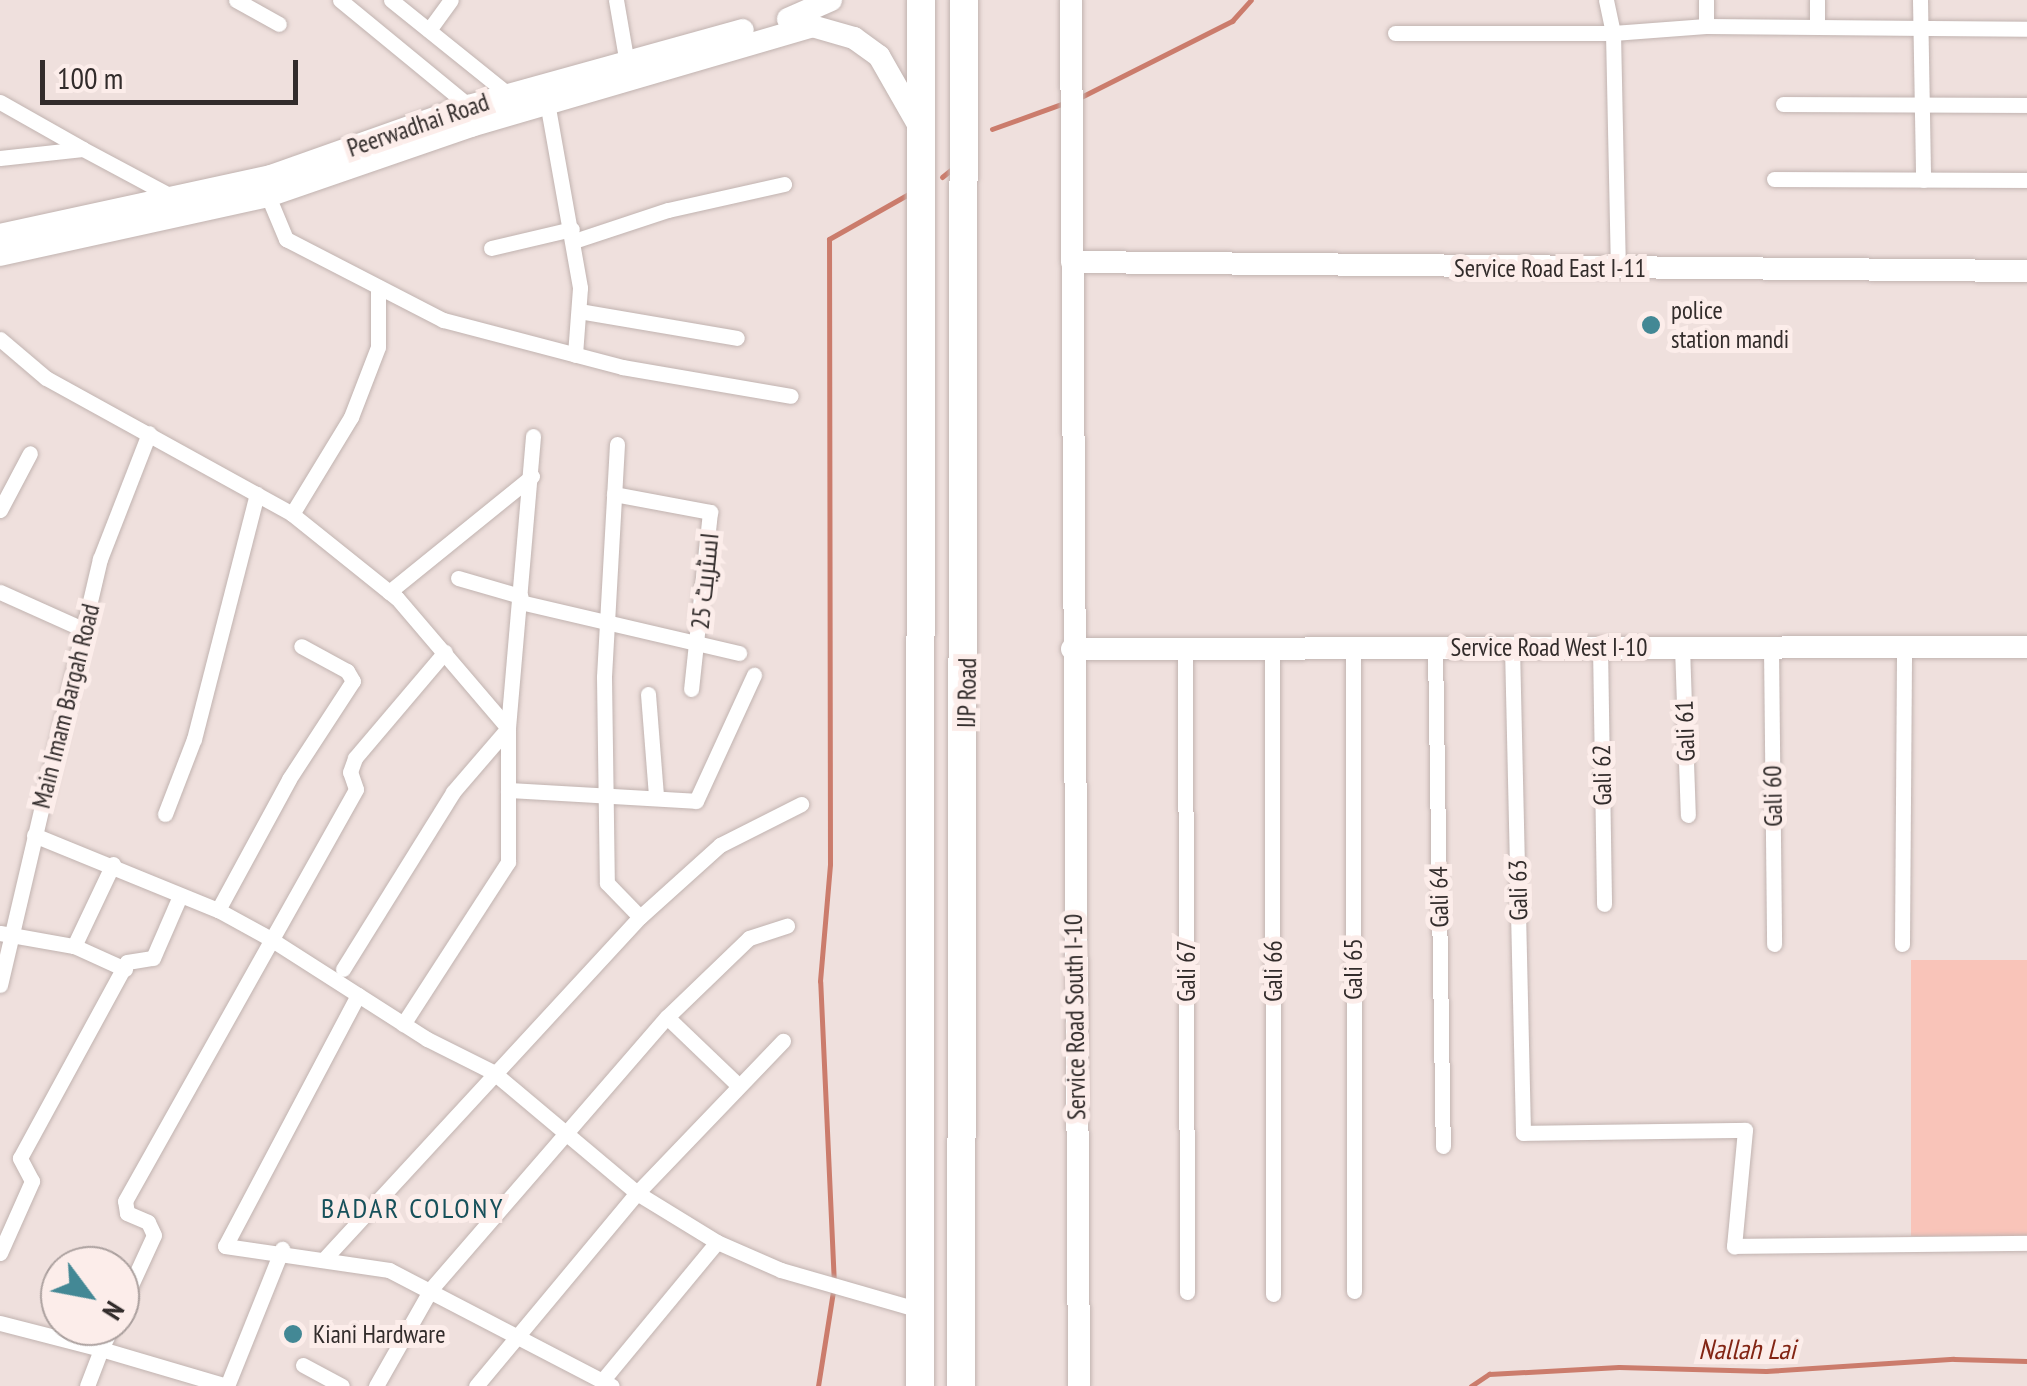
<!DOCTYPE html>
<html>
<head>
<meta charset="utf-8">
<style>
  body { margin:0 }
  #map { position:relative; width:2027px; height:1386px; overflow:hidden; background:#efe0dd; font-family:"PT Sans Narrow",Cairo,sans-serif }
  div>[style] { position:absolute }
  .green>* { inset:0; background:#f9c4b9; transform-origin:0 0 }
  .stream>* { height:5px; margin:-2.5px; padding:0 2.5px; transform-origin:2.5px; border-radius:2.5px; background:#cb7c6c }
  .roads { filter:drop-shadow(0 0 2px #c1b3b0) drop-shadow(0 0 2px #c1b3b0) }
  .street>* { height:15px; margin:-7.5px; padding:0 7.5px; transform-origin:7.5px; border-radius:7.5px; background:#fff }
  .secondary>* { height:22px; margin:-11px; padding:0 11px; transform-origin:11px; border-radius:11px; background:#fff }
  .highway>* { height:28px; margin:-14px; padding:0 14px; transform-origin:14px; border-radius:14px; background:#fff }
  .dots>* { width:28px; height:28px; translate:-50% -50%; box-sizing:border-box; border:5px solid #fcedea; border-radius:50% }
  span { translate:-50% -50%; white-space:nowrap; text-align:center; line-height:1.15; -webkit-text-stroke:10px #fcedea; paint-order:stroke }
  .street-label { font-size:25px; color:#322c2b }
  .poi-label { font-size:25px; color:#322c2b }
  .left { translate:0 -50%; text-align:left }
  .neighbourhood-label { font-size:28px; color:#17515b; letter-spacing:2.5px }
  .water-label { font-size:28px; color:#832514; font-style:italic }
  .north { position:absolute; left:40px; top:1246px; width:100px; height:100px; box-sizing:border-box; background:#fcedea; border:2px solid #aba09e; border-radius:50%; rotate:122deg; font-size:28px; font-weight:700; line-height:40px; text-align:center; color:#322c2b }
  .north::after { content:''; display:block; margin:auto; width:35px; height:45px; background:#438895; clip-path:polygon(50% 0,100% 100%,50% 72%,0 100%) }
  .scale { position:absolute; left:40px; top:60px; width:258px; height:45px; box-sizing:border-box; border:5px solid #322c2b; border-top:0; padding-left:12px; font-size:30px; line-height:35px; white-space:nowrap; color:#322c2b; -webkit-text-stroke:8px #fcedea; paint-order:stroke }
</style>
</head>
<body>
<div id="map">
  <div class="green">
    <div style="left:1911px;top:960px;width:116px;height:276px"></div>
  </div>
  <div class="stream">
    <div style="left:1077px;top:99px;width:174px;rotate:-26.7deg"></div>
    <div style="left:1232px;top:21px;width:28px;rotate:-48deg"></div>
    <div style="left:992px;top:129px;width:80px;rotate:-19.8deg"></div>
    <div style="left:942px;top:177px;width:14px;rotate:-39deg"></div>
    <div style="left:818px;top:1386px;width:102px;rotate:-81deg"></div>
    <div style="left:834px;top:1285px;width:304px;rotate:-92.6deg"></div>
    <div style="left:820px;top:981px;width:117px;rotate:-85.1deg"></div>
    <div style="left:830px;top:864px;width:625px;rotate:-90.09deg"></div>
    <div style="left:829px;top:239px;width:95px;rotate:-29.5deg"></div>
    <div style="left:1471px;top:1386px;width:22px;rotate:-34deg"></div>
    <div style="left:1489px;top:1374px;width:130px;rotate:-3.1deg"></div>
    <div style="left:1619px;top:1367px;width:147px;rotate:1.6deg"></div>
    <div style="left:1766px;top:1371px;width:188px;rotate:-3.7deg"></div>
    <div style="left:1954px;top:1359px;width:73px;rotate:1.6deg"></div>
  </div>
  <div class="roads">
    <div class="street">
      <div style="left:236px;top:0;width:49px;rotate:29.2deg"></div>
      <div style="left:340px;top:0;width:167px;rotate:39.4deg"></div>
      <div style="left:391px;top:0;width:150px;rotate:38.8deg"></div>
      <div style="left:616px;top:0;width:59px;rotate:80.2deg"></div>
      <div style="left:1606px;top:0;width:34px;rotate:78deg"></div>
      <div style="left:1613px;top:33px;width:237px;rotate:88.8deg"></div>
      <div style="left:1817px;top:0;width:26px;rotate:90deg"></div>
      <div style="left:1920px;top:0;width:180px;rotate:89deg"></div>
      <div style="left:1706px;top:26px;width:26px;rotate:-90deg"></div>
      <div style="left:429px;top:30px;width:37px;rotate:-54deg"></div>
      <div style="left:1395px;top:33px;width:218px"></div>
      <div style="left:1613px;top:33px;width:93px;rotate:-4.3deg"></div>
      <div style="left:1706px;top:26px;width:321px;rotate:0.5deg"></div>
      <div style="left:0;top:102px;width:95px;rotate:29.5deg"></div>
      <div style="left:547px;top:102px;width:189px;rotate:79.9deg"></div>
      <div style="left:580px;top:288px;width:67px;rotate:94.3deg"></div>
      <div style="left:1783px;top:104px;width:244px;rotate:0.2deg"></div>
      <div style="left:0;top:158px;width:83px;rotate:-6.2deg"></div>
      <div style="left:83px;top:149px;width:102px;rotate:28.1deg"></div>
      <div style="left:1774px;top:179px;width:253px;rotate:0.2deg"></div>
      <div style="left:268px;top:196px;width:47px;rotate:67.3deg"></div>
      <div style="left:286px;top:239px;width:177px;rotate:27.3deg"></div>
      <div style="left:443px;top:320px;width:185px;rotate:14.7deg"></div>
      <div style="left:622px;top:367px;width:171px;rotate:9.7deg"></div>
      <div style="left:574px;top:241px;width:99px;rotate:-18.3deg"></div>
      <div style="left:668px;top:210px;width:119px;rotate:-12.6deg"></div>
      <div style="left:491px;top:248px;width:83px;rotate:-13.2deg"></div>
      <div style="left:579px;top:311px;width:160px;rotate:9.7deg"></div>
      <div style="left:0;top:339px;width:60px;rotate:40.3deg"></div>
      <div style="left:46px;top:378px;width:281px;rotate:28.9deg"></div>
      <div style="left:292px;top:514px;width:134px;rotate:38.7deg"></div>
      <div style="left:397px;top:598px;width:171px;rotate:49.5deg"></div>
      <div style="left:508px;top:728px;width:134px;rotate:90deg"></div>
      <div style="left:508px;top:862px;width:193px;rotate:122.9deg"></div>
      <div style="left:617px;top:444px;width:233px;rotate:93.2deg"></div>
      <div style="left:604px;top:677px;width:206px;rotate:89.2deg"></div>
      <div style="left:607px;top:883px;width:47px;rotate:45.9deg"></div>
      <div style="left:614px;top:494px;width:98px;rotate:10.6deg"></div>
      <div style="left:710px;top:512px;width:178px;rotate:96.1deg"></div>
      <div style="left:0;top:510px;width:64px;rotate:-62.2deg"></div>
      <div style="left:292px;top:514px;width:114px;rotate:-58.7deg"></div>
      <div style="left:351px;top:417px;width:75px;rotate:-68.9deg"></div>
      <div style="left:378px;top:347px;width:60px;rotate:-90deg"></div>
      <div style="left:458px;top:578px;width:65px;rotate:16.2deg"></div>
      <div style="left:0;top:592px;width:93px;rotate:24.1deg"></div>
      <div style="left:389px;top:592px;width:184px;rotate:-39deg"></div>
      <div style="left:520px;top:602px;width:225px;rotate:13.1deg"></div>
      <div style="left:1600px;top:646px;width:258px;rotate:89.1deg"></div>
      <div style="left:1353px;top:647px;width:644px;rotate:89.91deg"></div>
      <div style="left:1512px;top:647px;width:486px;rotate:88.7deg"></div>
      <div style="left:1523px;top:1133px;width:222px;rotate:-0.8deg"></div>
      <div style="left:1745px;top:1130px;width:117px;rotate:95.4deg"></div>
      <div style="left:1734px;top:1246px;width:293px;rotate:-0.6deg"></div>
      <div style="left:1682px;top:647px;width:168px;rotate:88deg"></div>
      <div style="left:1771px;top:647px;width:297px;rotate:89.4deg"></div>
      <div style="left:1272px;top:648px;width:646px;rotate:89.91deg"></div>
      <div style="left:1435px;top:648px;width:498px;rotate:89.1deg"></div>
      <div style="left:1185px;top:649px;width:643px;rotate:89.82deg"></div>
      <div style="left:648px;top:694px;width:102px;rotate:85.5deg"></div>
      <div style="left:508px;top:790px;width:188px;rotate:3.3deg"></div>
      <div style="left:696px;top:801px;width:139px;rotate:-65.3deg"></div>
      <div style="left:165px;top:814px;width:80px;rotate:-68.9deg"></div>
      <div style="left:194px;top:739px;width:253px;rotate:-75.6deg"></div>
      <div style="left:34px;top:835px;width:199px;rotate:22.2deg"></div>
      <div style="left:218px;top:910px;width:58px;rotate:28.8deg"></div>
      <div style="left:269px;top:938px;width:188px;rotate:32.6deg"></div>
      <div style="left:427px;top:1039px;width:74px;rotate:26.6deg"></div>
      <div style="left:493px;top:1072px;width:188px;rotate:40deg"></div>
      <div style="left:637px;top:1193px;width:94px;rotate:31.5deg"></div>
      <div style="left:717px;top:1242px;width:70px;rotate:23.6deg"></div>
      <div style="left:781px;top:1270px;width:145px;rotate:16.1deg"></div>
      <div style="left:113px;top:864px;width:91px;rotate:115.4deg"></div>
      <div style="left:74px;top:946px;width:56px;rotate:24.3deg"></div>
      <div style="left:218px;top:910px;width:149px;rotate:-61.5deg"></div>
      <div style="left:289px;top:779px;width:117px;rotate:-56.9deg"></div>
      <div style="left:353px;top:681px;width:12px;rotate:-121deg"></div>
      <div style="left:347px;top:671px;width:52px;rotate:-151.5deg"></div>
      <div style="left:0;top:933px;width:75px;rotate:10deg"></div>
      <div style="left:1902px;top:944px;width:297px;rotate:-89.6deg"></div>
      <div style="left:343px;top:969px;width:208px;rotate:-58.1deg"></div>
      <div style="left:453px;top:792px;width:84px;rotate:-49.3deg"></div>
      <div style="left:508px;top:728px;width:293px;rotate:-85.1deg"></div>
      <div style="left:0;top:985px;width:438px;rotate:-76.8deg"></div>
      <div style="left:100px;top:559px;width:135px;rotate:-68.7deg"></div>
      <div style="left:358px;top:995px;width:284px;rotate:117.9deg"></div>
      <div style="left:225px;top:1246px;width:166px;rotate:8.3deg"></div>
      <div style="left:389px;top:1270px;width:251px;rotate:27.5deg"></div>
      <div style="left:667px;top:1017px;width:98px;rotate:43.8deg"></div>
      <div style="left:0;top:1253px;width:79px;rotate:-66deg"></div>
      <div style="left:32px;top:1181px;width:26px;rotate:-118deg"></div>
      <div style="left:20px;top:1158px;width:223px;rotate:-61.4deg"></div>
      <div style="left:127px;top:962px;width:26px;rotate:-9deg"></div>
      <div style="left:153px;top:958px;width:68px;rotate:-66.5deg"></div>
      <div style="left:326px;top:1257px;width:463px;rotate:-47.3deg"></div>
      <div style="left:640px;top:917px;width:108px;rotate:-42deg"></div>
      <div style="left:720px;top:845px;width:91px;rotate:-26.8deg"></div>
      <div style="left:120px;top:1309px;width:81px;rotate:-65.3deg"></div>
      <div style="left:154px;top:1235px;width:14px;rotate:-115deg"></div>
      <div style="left:148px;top:1222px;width:23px;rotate:-157deg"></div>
      <div style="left:127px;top:1213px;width:12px;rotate:-99deg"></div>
      <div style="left:125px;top:1201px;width:472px;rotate:-60.7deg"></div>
      <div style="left:356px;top:789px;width:18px;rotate:-109deg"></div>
      <div style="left:350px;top:772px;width:15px;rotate:-70deg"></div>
      <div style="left:355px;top:758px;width:139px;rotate:-49.7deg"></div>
      <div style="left:0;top:1323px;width:104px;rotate:14.4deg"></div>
      <div style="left:101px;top:1349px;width:25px;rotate:-64deg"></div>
      <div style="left:303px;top:1365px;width:44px;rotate:28.3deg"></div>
      <div style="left:602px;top:1381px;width:180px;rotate:-50.4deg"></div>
      <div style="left:87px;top:1386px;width:40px;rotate:-69deg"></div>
      <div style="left:101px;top:1349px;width:131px;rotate:16.4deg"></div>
      <div style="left:227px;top:1386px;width:148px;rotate:-68.1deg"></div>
      <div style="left:376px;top:1386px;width:112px;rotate:-60.4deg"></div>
      <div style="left:431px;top:1289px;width:360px;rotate:-49.1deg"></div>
      <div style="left:667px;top:1017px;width:114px;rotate:-43.9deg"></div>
      <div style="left:749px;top:938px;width:40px;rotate:-18deg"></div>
      <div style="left:476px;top:1386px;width:251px;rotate:-50.2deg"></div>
      <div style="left:637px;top:1193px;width:211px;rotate:-46.2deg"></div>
    </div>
    <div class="secondary">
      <div style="left:1071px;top:0;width:1386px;rotate:89.67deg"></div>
      <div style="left:788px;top:19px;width:47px;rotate:-23.8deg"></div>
      <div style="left:0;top:235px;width:277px;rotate:-12.3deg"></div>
      <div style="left:271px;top:176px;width:210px;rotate:-19.5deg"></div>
      <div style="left:469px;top:106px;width:284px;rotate:-15.5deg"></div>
      <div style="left:0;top:255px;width:274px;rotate:-12.4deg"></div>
      <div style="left:268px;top:196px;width:215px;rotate:-19deg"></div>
      <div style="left:471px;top:126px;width:355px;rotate:-16.3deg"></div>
      <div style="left:812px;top:26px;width:44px;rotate:15.9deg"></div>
      <div style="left:854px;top:38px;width:31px;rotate:36deg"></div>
      <div style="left:879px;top:56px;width:83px;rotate:60.3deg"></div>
      <div style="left:1072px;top:262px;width:955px;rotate:0.54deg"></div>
      <div style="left:1072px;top:649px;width:955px;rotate:-0.12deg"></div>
    </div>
    <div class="highway">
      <div style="left:920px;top:1386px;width:1386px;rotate:-89.96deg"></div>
      <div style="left:961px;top:1386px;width:1386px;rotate:-89.88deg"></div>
    </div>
  </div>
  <div class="dots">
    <div style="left:1651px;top:325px;background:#438895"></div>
    <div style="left:293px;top:1334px;background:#438895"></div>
  </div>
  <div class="street-label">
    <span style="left:418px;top:125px;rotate:-19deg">Peerwadhai Road</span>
    <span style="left:1550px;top:268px">Service Road East I-11</span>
    <span style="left:705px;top:581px;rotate:-84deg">اسٹریٹ 25</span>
    <span style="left:1549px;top:647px">Service Road West I-10</span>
    <span style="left:967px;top:693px;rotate:-89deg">IJP Road</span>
    <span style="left:66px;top:706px;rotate:-76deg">Main Imam Bargah Road</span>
    <span style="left:1685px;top:731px;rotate:-92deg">Gali 61</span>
    <span style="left:1602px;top:775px;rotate:-91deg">Gali 62</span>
    <span style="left:1773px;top:796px;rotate:-91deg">Gali 60</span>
    <span style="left:1518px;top:890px;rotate:-91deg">Gali 63</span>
    <span style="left:1439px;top:897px;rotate:-91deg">Gali 64</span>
    <span style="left:1353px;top:969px;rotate:-90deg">Gali 65</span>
    <span style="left:1186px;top:971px;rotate:-90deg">Gali 67</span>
    <span style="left:1273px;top:971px;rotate:-90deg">Gali 66</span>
    <span style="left:1075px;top:1017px;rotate:-91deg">Service Road South I-10</span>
  </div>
  <div class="poi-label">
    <span class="left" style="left:1671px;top:325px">police<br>station mandi</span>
    <span class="left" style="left:313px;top:1334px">Kiani Hardware</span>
  </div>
  <div class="neighbourhood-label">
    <span style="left:413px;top:1208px">BADAR COLONY</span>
  </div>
  <div class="water-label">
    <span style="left:1747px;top:1349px">Nallah Lai</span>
  </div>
  <div class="north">N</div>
  <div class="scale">100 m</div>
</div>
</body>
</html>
